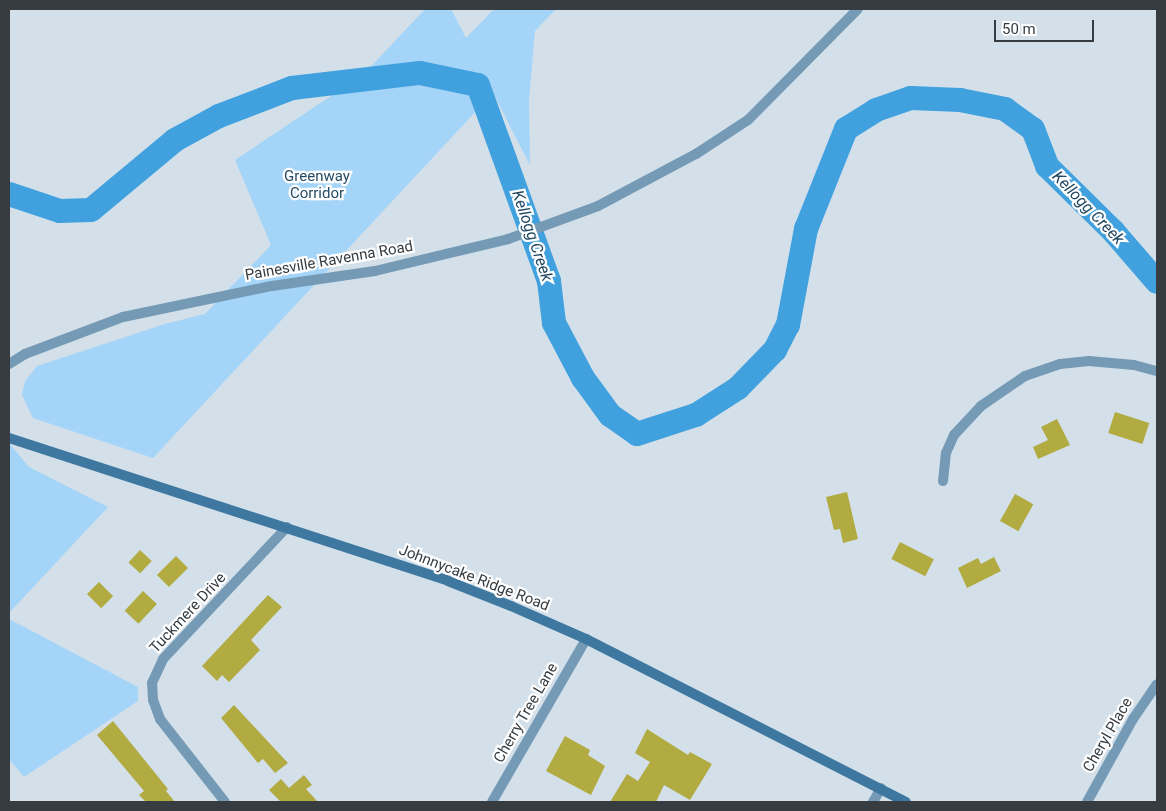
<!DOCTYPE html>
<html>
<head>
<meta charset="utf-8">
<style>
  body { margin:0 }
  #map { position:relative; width:1166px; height:811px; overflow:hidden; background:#d3e0ea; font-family:Roboto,sans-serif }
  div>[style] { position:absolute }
  .green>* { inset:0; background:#a4d4f7 }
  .river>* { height:24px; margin:-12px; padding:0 12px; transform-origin:12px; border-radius:12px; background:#41a1de }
  .building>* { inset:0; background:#b1ab41; transform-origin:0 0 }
  .minor>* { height:10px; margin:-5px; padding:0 5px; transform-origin:5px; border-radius:5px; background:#759ab5 }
  .tertiary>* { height:10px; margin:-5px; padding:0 5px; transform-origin:5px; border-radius:5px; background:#759ab5 }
  .secondary>* { height:10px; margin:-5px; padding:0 5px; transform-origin:5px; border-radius:5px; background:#3e78a0 }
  span { translate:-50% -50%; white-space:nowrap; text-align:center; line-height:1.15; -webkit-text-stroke:4.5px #fff; paint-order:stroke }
  .park-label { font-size:15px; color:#254c66 }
  .street-label { font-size:15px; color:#373c40 }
  .water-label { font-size:16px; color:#214862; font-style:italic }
  .frame { position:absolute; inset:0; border:10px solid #373c40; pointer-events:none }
  .scale { position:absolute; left:994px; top:20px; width:100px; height:22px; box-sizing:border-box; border:2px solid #373c40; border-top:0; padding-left:6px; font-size:15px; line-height:18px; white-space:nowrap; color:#373c40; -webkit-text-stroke:4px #fff; paint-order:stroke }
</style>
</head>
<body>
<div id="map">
  <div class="green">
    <div style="clip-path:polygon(425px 9px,451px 9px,466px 38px,494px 9px,556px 9px,535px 31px,529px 100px,530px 165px,493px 93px,153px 458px,33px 418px,22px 395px,25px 381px,37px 366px,165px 324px,205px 314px,271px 245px,235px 160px,364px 74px)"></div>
    <div style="clip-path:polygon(9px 443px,29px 467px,108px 507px,9px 613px)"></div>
    <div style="clip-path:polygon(9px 619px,138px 687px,138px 701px,24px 777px,9px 759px)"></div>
  </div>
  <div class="river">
    <div style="left:9px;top:194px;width:54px;rotate:18.4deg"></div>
    <div style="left:60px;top:211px;width:31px;rotate:-2deg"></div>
    <div style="left:91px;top:210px;width:109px;rotate:-39.8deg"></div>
    <div style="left:175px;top:140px;width:50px;rotate:-28.6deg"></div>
    <div style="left:219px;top:116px;width:78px;rotate:-21deg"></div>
    <div style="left:292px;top:88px;width:129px;rotate:-6.7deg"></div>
    <div style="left:420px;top:73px;width:59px;rotate:11.7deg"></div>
    <div style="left:478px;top:85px;width:208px;rotate:70.1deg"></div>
    <div style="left:549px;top:281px;width:42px;rotate:83.2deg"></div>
    <div style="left:554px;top:323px;width:62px;rotate:62.2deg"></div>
    <div style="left:583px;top:378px;width:46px;rotate:53.9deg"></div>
    <div style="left:610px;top:415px;width:33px;rotate:35deg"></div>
    <div style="left:637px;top:434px;width:62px;rotate:-17.9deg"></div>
    <div style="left:696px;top:415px;width:50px;rotate:-32.7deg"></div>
    <div style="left:738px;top:388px;width:53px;rotate:-45.8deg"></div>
    <div style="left:775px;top:350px;width:28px;rotate:-63deg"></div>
    <div style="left:788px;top:325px;width:98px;rotate:-79.4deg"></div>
    <div style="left:806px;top:229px;width:108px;rotate:-68.2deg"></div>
    <div style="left:846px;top:129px;width:36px;rotate:-32deg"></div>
    <div style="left:876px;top:110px;width:37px;rotate:-19deg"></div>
    <div style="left:911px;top:98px;width:49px;rotate:2.3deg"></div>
    <div style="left:960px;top:100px;width:46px;rotate:11.3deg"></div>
    <div style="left:1005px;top:109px;width:34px;rotate:36deg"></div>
    <div style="left:1033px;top:129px;width:40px;rotate:69deg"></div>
    <div style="left:1047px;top:166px;width:93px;rotate:44.6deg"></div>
    <div style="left:1113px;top:231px;width:67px;rotate:49.2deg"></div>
  </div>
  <div class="building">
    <div style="left:1115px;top:412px;width:36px;height:22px;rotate:18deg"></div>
    <div style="clip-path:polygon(1057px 419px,1070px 445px,1038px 459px,1033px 447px,1048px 440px,1041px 427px)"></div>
    <div style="clip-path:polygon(847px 492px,858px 539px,843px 543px,840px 529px,834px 530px,826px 497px)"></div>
    <div style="left:1015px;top:494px;width:21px;height:31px;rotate:29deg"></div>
    <div style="left:900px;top:542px;width:38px;height:19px;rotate:27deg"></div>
    <div style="left:140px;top:550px;width:16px;height:17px;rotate:43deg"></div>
    <div style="left:176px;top:556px;width:17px;height:27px;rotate:45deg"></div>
    <div style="clip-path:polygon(994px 557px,1001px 571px,967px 588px,958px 568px,978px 558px,981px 564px)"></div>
    <div style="left:99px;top:582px;width:20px;height:17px;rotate:45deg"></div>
    <div style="left:143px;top:591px;width:19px;height:27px;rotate:43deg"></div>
    <div style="clip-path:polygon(268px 595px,282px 607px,251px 640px,260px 650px,229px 682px,222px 675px,217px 681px,202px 666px)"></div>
    <div style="clip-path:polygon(234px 705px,288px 763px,275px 773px,263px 759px,258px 763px,221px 718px)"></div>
    <div style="clip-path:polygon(113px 721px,168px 789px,166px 791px,175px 802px,146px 802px,139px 795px,144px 791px,97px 735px)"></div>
    <div style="clip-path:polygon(647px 729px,688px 755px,690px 752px,712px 764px,690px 800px,664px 785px,656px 802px,610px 802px,627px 774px,638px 781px,650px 762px,635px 753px)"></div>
    <div style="clip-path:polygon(565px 736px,590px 750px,588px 755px,605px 766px,591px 795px,546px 771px)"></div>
    <div style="clip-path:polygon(304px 775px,312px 785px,306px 789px,318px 802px,281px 802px,269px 790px,281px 779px,289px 788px)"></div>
  </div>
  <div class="minor">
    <div style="left:943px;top:481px;width:28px;rotate:-84deg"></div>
    <div style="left:946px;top:453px;width:20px;rotate:-66deg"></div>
    <div style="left:954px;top:435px;width:40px;rotate:-47deg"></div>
    <div style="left:981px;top:406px;width:53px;rotate:-34.3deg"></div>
    <div style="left:1025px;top:376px;width:37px;rotate:-19deg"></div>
    <div style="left:1060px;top:364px;width:29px;rotate:-6deg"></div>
    <div style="left:1089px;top:361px;width:45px;rotate:5.1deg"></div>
    <div style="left:1134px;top:365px;width:24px;rotate:15deg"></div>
    <div style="left:225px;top:802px;width:105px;rotate:-128.1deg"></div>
    <div style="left:160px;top:719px;width:20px;rotate:-110deg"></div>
    <div style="left:153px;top:700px;width:17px;rotate:-93deg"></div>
    <div style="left:152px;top:683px;width:26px;rotate:-65deg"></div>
    <div style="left:163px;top:659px;width:181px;rotate:-46.8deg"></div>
    <div style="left:492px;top:802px;width:188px;rotate:-60deg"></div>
    <div style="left:873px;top:802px;width:16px;rotate:-60deg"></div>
    <div style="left:1087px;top:802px;width:95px;rotate:-61deg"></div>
    <div style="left:1133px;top:719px;width:42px;rotate:-55.6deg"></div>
  </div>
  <div class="tertiary">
    <div style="left:9px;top:364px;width:19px;rotate:-32deg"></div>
    <div style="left:25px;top:354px;width:105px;rotate:-20.7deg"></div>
    <div style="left:123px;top:317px;width:152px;rotate:-11.8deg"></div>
    <div style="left:272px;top:286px;width:104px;rotate:-8.3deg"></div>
    <div style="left:375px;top:271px;width:137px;rotate:-13.5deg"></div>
    <div style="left:508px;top:239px;width:96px;rotate:-20.1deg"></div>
    <div style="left:598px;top:206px;width:111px;rotate:-28deg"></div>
    <div style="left:696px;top:154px;width:62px;rotate:-33.2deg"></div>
    <div style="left:748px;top:120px;width:156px;rotate:-45.3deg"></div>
  </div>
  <div class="secondary">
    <div style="left:9px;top:438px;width:462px;rotate:18deg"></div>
    <div style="left:448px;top:581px;width:68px;rotate:21.6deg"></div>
    <div style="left:511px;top:606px;width:82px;rotate:23.7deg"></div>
    <div style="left:586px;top:639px;width:359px;rotate:27deg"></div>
  </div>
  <div class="park-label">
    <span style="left:317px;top:185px">Greenway<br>Corridor</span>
  </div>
  <div class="street-label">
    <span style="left:329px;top:261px;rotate:-10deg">Painesville Ravenna Road</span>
    <span style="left:474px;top:578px;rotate:21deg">Johnnycake Ridge Road</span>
    <span style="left:188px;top:613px;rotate:-47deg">Tuckmere Drive</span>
    <span style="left:526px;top:713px;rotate:-60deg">Cherry Tree Lane</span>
    <span style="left:1108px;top:735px;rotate:-60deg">Cheryl Place</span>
  </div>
  <div class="water-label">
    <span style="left:1088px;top:208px;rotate:46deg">Kellogg Creek</span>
    <span style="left:532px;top:236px;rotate:71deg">Kellogg Creek</span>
  </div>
  <div class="frame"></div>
  <div class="scale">50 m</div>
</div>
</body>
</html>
